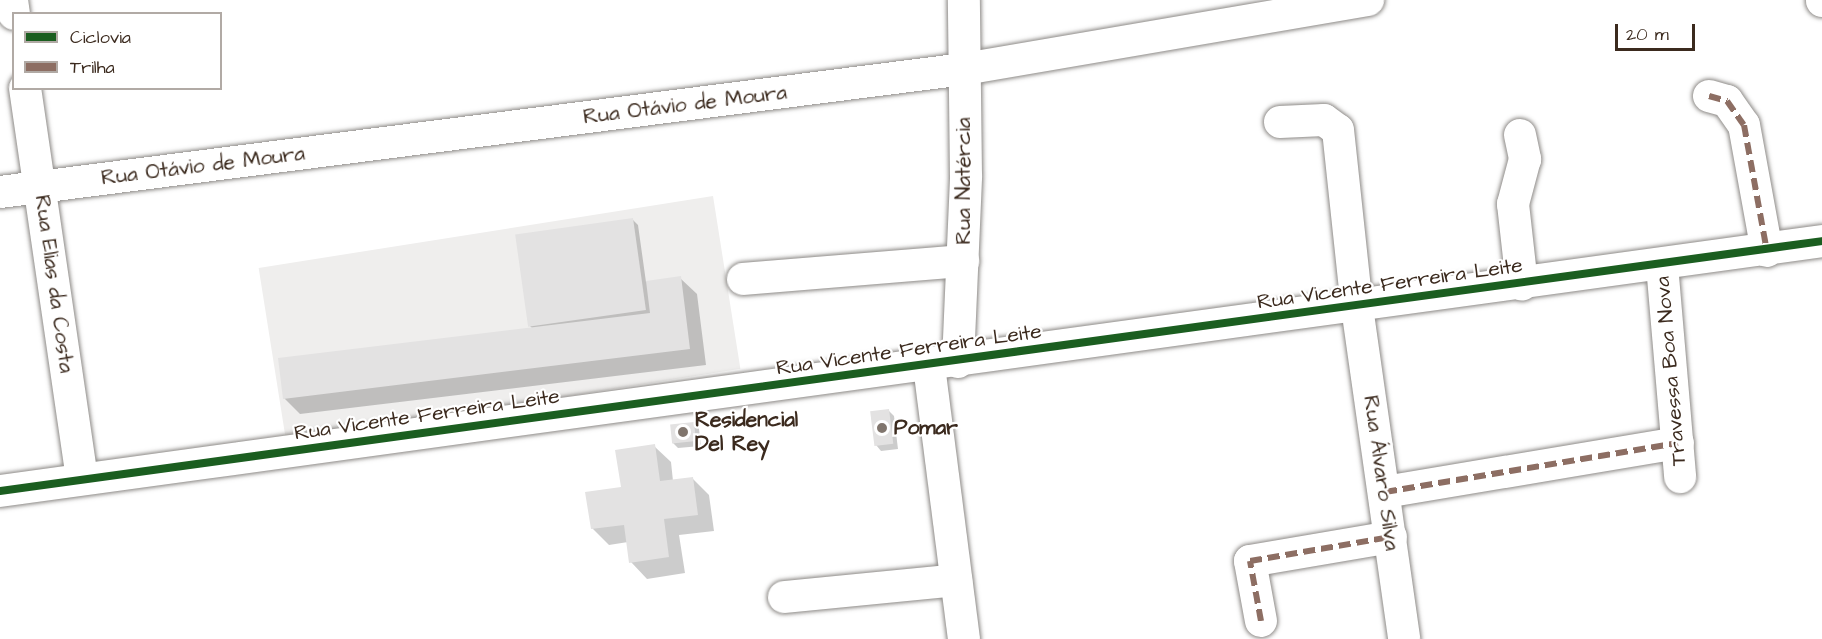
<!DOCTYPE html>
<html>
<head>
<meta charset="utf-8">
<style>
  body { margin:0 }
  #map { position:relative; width:1822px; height:639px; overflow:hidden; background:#fff; font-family:"Architects Daughter",sans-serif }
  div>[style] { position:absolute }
  .built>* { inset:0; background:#efeeed; transform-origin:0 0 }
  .shadow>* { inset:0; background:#0003 }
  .building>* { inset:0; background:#e3e2e2; transform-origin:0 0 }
  .roads { filter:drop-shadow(0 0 2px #8e8b88) drop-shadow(0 0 2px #8e8b88) }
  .minor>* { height:32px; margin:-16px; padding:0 16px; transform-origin:16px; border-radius:16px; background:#fff }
  .quiet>* { height:6px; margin-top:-3px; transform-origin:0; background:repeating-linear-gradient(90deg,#8d6e63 0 12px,transparent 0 18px) }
  .cycleway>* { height:8px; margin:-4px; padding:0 4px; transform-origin:4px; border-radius:4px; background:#1b5e20 }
  .dots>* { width:16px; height:16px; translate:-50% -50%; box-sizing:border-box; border:3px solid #fff; border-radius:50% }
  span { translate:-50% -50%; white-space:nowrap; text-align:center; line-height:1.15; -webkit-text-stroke:4.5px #fff; paint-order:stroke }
  .street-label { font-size:21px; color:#3b2a1e }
  .poi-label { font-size:21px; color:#3b2a1e; font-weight:700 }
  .left { translate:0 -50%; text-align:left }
  .legend { position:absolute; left:12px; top:12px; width:210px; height:78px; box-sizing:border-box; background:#fff; border:2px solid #b1aaa5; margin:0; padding:8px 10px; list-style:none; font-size:18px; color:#3b2a1e }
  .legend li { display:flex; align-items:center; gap:12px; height:30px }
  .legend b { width:30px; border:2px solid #b1aaa5 }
  .scale { position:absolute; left:1615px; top:24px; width:80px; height:27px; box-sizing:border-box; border:3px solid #3b2a1e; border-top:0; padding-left:8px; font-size:18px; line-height:21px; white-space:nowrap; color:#3b2a1e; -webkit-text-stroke:4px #fff; paint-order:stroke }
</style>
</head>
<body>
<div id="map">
  <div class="built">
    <div style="left:713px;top:196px;width:175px;height:460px;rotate:81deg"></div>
  </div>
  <div class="shadow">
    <div style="clip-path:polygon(633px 220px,638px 225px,646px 282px,680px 278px,697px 294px,706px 365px,300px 414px,284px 398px,532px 328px,529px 325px)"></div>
    <div style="clip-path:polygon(889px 411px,894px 416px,898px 449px,881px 451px,876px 445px)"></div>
    <div style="clip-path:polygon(694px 423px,699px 429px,701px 446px,678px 448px,673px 443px)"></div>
    <div style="clip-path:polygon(654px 446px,671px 462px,673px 481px,692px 478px,709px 495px,714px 531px,679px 535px,685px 573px,647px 579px,631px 562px,628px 542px,609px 545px,592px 528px)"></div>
  </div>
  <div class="building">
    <div style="left:633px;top:218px;width:93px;height:119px;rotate:82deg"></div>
    <div style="clip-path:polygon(681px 276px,690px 349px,283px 399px,278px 358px,650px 313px,646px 281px)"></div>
    <div style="left:889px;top:409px;width:35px;height:19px;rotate:83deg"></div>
    <div style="left:694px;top:422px;width:19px;height:24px;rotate:84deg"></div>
    <div style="clip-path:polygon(655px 444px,660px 481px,693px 477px,698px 515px,664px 519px,669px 557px,629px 563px,624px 525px,591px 529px,585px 492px,621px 487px,615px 450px)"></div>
  </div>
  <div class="roads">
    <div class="minor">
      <div style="left:12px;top:0;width:14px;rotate:82deg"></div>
      <div style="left:1822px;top:0;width:1px;rotate:90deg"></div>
      <div style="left:25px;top:88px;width:395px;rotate:81.7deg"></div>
      <div style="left:1709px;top:96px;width:19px;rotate:16deg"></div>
      <div style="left:1727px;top:101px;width:29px;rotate:55deg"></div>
      <div style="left:1744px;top:125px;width:128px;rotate:79.7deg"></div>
      <div style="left:1280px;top:122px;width:44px;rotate:-2.6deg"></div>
      <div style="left:1324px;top:120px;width:17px;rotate:36deg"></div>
      <div style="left:1338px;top:130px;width:178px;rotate:83.9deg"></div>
      <div style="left:1357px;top:307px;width:335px;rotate:81.9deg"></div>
      <div style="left:1520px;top:135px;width:25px;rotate:78deg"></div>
      <div style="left:1525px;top:159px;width:47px;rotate:104.9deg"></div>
      <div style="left:1513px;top:204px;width:81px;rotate:83.6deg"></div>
      <div style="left:0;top:192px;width:972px;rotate:-7.27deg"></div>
      <div style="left:964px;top:69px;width:410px;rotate:-9.7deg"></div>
      <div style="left:1662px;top:265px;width:213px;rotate:85.1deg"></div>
      <div style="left:743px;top:279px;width:221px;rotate:-4.7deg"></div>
      <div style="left:958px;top:362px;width:186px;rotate:-87.5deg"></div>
      <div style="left:966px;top:176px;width:176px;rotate:-90.7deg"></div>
      <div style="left:929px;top:366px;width:275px;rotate:82.7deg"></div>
      <div style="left:0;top:491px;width:1839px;rotate:-7.81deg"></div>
      <div style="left:1385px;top:492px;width:297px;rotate:-9.5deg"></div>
      <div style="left:784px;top:597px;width:173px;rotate:-5.6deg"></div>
      <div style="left:1261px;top:621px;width:61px;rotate:-100.4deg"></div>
      <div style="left:1250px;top:561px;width:143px;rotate:-9.7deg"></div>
    </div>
  </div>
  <div class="quiet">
    <div style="left:1709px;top:96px;width:19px;rotate:16deg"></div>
    <div style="left:1727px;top:101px;width:29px;rotate:55deg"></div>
    <div style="left:1744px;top:125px;width:128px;rotate:79.7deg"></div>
    <div style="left:1385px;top:492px;width:297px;rotate:-9.5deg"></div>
    <div style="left:1261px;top:621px;width:61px;rotate:-100.4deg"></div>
    <div style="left:1250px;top:561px;width:143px;rotate:-9.7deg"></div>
  </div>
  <div class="cycleway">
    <div style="left:0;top:491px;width:1839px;rotate:-7.81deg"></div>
  </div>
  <div class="dots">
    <div style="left:882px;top:428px;background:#80756d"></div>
    <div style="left:683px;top:432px;background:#80756d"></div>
  </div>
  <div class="street-label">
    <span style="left:685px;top:105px;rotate:-7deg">Rua Otávio de Moura</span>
    <span style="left:203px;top:166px;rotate:-7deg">Rua Otávio de Moura</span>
    <span style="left:964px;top:181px;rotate:-90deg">Rua Natércia</span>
    <span style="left:54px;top:284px;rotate:82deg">Rua Elias da Costa</span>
    <span style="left:1390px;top:284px;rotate:-8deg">Rua Vicente Ferreira Leite</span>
    <span style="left:909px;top:350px;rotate:-8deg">Rua Vicente Ferreira Leite</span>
    <span style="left:1671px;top:371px;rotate:-95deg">Travessa Boa Nova</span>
    <span style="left:427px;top:415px;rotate:-8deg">Rua Vicente Ferreira Leite</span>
    <span style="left:1381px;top:473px;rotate:82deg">Rua Álvaro Silva</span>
  </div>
  <div class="poi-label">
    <span class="left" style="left:695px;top:432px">Residencial<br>Del Rey</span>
    <span class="left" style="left:894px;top:428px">Pomar</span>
  </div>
  <ul class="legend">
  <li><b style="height:8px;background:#1b5e20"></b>Ciclovia</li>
  <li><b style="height:8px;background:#8d6e63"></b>Trilha</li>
  </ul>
  <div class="scale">20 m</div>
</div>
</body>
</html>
